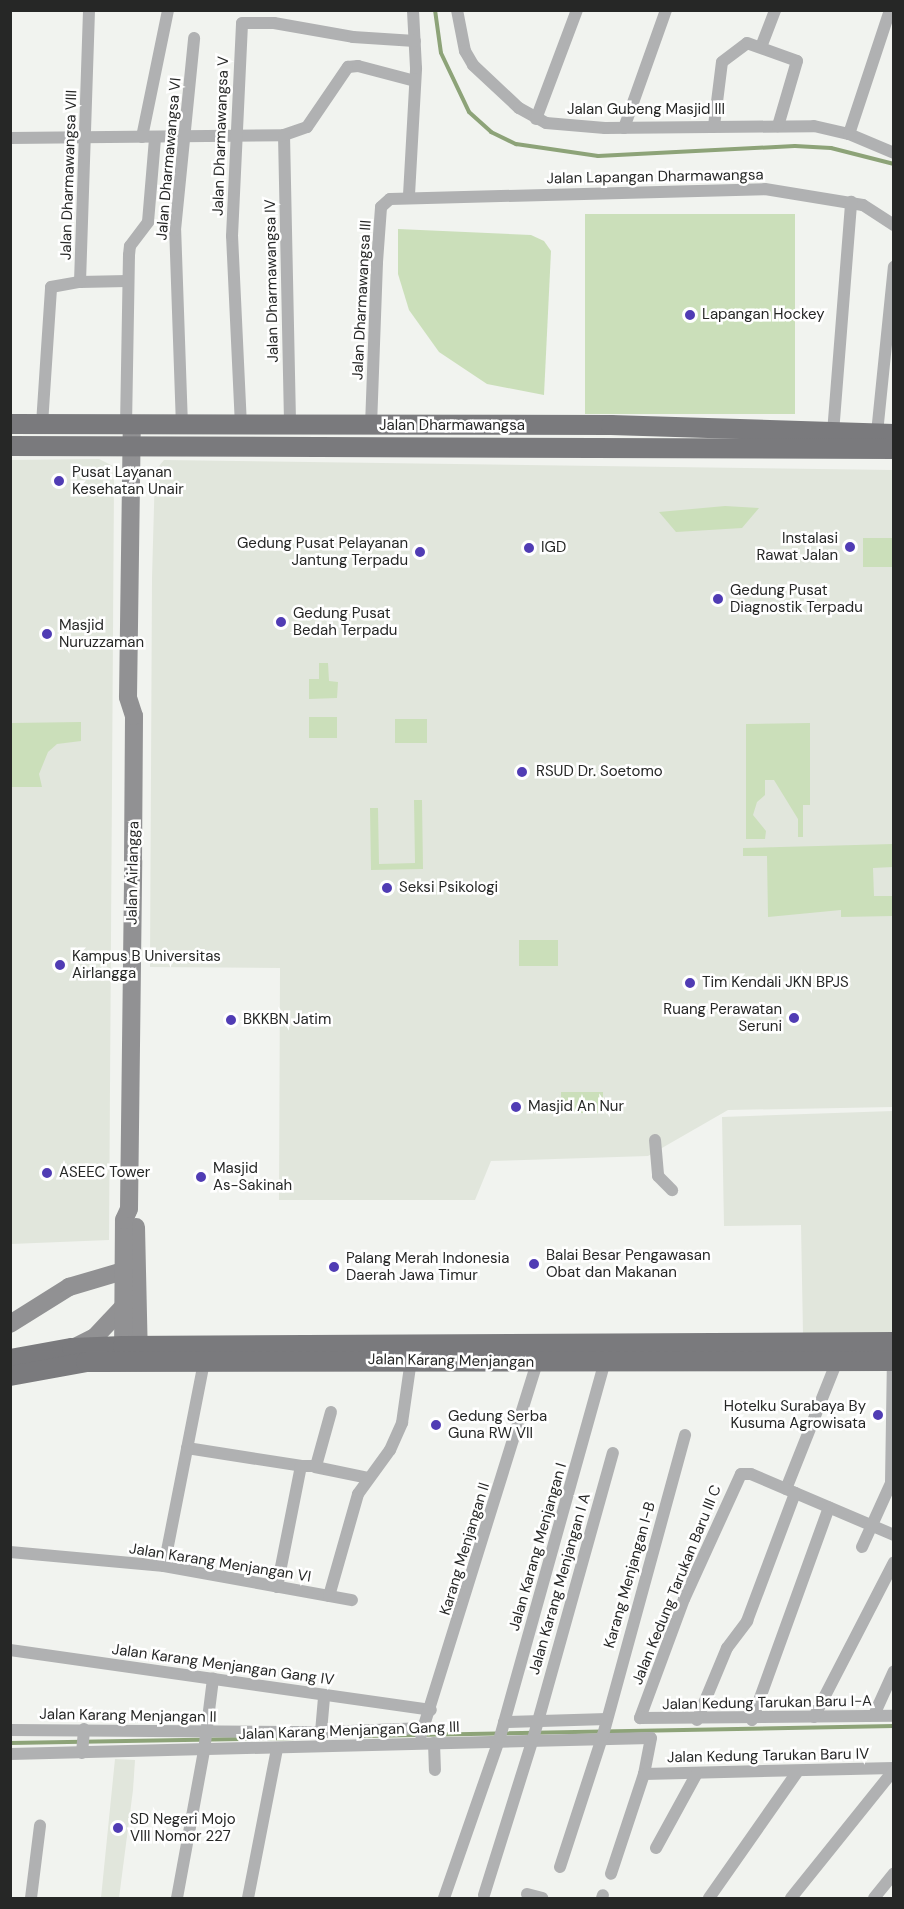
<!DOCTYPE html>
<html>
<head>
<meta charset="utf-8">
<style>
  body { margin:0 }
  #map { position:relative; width:904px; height:1909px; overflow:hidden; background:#f1f3ef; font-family:"DM Sans",sans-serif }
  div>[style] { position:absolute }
  .built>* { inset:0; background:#e1e6dc }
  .green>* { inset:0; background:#cbdfba; transform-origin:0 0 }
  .stream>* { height:4px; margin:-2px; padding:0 2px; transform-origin:2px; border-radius:2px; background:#8da378 }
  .street>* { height:12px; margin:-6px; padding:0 6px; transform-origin:6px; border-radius:6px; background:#b0b1b2 }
  .secondary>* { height:18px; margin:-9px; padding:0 9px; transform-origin:9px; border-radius:9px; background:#919193 }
  .primary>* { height:20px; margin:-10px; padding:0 10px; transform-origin:10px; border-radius:10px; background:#7a7a7d }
  .dots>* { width:16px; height:16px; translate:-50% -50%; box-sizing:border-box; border:3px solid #fff; border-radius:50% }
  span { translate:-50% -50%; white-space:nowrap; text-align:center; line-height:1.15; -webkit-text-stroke:5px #fff; paint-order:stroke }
  .street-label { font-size:15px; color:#262726 }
  .poi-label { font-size:15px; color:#262726 }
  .left { translate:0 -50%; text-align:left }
  .right { translate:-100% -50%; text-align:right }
  .frame { position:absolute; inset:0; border:12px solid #262726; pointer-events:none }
</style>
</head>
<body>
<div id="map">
  <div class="built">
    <div style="clip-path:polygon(99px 459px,113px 466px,114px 481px,109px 1240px,11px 1244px,10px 460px)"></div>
    <div style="clip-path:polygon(164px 460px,893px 470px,893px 1107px,728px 1110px,648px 1156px,491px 1161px,475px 1200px,279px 1200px,280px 968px,150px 967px,152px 578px,155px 471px)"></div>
    <div style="clip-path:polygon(893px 1111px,893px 1333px,803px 1334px,801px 1225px,724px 1226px,722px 1117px)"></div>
    <div style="clip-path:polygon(115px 1759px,135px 1760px,133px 1790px,119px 1898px,101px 1898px)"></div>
  </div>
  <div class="green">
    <div style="left:585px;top:214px;width:210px;height:200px"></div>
    <div style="clip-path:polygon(398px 229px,531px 235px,544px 241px,551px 251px,544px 395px,487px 384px,439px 352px,409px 310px,398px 274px)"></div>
    <div style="clip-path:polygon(725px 506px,759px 508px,742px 528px,676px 532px,659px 512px)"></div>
    <div style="left:863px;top:538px;width:30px;height:29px"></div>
    <div style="clip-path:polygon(319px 663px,328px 663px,329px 681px,338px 682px,337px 698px,309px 699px,309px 679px,319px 679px)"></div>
    <div style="left:309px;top:717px;width:28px;height:21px"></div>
    <div style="left:395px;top:719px;width:32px;height:24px"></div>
    <div style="clip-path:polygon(81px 722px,81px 741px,57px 744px,48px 752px,39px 774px,42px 787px,11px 787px,11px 723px)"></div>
    <div style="clip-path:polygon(810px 723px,810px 805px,803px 805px,803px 837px,798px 837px,798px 819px,774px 780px,765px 780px,765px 795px,757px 802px,753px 815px,766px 831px,765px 839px,746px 839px,746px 724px)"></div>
    <div style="clip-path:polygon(414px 800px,422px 800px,423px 869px,371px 870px,370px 808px,378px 808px,379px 864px,415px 863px)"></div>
    <div style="clip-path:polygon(893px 844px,893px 867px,873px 868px,874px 896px,893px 896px,893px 916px,841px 917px,841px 910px,768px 917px,767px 856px,743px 856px,743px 848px)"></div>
    <div style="left:519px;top:940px;width:39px;height:26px"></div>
    <div style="left:561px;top:1092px;width:42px;height:21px"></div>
  </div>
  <div class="stream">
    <div style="left:435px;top:10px;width:43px;rotate:82.1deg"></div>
    <div style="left:441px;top:53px;width:65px;rotate:64.6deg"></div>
    <div style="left:469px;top:112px;width:30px;rotate:42deg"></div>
    <div style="left:491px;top:132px;width:28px;rotate:26deg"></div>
    <div style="left:516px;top:144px;width:83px;rotate:8.3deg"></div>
    <div style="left:598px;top:156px;width:197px;rotate:-2.9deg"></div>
    <div style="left:795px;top:146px;width:36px;rotate:3deg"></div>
    <div style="left:831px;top:148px;width:65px;rotate:14.3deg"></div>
    <div style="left:363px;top:1736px;width:531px;rotate:-1.08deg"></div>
    <div style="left:10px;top:1743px;width:286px;rotate:-1deg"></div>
  </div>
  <div class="street">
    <div style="left:457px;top:10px;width:42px;rotate:79deg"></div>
    <div style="left:465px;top:51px;width:16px;rotate:60deg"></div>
    <div style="left:473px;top:65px;width:63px;rotate:43.1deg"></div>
    <div style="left:519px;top:108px;width:31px;rotate:29deg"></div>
    <div style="left:546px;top:123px;width:59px;rotate:4.8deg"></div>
    <div style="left:605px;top:128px;width:209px;rotate:-0.5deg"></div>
    <div style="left:814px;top:126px;width:36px;rotate:13deg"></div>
    <div style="left:849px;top:134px;width:49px;rotate:22.9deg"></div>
    <div style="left:761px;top:47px;width:40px;rotate:-69deg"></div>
    <div style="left:536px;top:119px;width:116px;rotate:-69.4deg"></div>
    <div style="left:714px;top:126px;width:64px;rotate:-82.9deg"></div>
    <div style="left:722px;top:62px;width:31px;rotate:-37deg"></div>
    <div style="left:747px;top:43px;width:53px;rotate:19.8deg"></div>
    <div style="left:797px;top:61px;width:68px;rotate:106.3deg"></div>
    <div style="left:624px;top:128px;width:125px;rotate:-70.4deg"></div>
    <div style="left:849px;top:134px;width:131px;rotate:-71.7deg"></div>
    <div style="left:284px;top:135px;width:291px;rotate:88.8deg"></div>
    <div style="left:142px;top:137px;width:130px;rotate:-78.4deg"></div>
    <div style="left:10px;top:138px;width:274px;rotate:-0.6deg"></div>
    <div style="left:284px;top:135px;width:24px;rotate:-19deg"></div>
    <div style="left:307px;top:127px;width:73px;rotate:-55.7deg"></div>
    <div style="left:348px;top:67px;width:10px;rotate:-6deg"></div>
    <div style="left:358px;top:66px;width:59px;rotate:14.7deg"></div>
    <div style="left:409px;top:195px;width:127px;rotate:-86.8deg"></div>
    <div style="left:416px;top:68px;width:58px;rotate:-93deg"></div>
    <div style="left:80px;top:282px;width:47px;rotate:-1.2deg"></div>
    <div style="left:42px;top:424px;width:137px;rotate:-86.2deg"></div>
    <div style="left:51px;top:287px;width:29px;rotate:-10deg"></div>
    <div style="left:80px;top:282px;width:272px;rotate:-88.1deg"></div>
    <div style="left:126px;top:426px;width:171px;rotate:-89deg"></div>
    <div style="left:129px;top:255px;width:9px;rotate:-84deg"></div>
    <div style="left:130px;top:246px;width:30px;rotate:-53deg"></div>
    <div style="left:148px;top:222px;width:84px;rotate:-85.2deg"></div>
    <div style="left:182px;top:426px;width:196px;rotate:-92deg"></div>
    <div style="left:175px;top:230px;width:193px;rotate:-84.3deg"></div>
    <div style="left:241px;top:426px;width:190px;rotate:-92.7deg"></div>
    <div style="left:232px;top:236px;width:213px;rotate:-87.3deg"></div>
    <div style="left:242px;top:23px;width:32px"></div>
    <div style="left:274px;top:23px;width:80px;rotate:10deg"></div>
    <div style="left:353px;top:37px;width:62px;rotate:3.7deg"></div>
    <div style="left:371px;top:426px;width:164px;rotate:-87.9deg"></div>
    <div style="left:377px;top:262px;width:55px;rotate:-85.8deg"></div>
    <div style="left:381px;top:207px;width:12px;rotate:-42deg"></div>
    <div style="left:390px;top:199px;width:375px;rotate:-1.5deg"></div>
    <div style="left:765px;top:189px;width:99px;rotate:9.3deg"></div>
    <div style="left:863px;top:205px;width:37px;rotate:33deg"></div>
    <div style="left:833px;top:433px;width:232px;rotate:-85.5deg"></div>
    <div style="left:877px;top:433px;width:167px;rotate:-84.2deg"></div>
    <div style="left:655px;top:1140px;width:36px;rotate:85deg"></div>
    <div style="left:658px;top:1176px;width:20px;rotate:45deg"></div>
    <div style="left:187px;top:1448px;width:116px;rotate:8.9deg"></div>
    <div style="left:315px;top:1467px;width:54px;rotate:11.7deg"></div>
    <div style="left:786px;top:1489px;width:138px;rotate:-68.3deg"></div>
    <div style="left:894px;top:1535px;width:155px;rotate:-156.9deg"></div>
    <div style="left:751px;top:1474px;width:10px;rotate:180deg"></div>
    <div style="left:741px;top:1474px;width:137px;rotate:114.5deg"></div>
    <div style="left:684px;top:1599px;width:127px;rotate:110.3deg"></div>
    <div style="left:640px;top:1718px;width:254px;rotate:-0.5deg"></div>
    <div style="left:862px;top:1547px;width:70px;rotate:-65.6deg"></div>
    <div style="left:891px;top:1483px;width:122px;rotate:-89.1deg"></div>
    <div style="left:10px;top:1552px;width:155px;rotate:5.2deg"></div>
    <div style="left:164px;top:1566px;width:191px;rotate:10.3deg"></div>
    <div style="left:164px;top:1566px;width:208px;rotate:-78.9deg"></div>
    <div style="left:277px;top:1587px;width:123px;rotate:-78.8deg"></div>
    <div style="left:301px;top:1466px;width:15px"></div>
    <div style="left:316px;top:1466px;width:56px;rotate:-74.5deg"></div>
    <div style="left:329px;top:1596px;width:106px;rotate:-74.1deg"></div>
    <div style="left:358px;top:1494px;width:54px;rotate:-54deg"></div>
    <div style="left:390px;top:1450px;width:30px;rotate:-66deg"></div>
    <div style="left:402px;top:1423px;width:64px;rotate:-81.9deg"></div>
    <div style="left:10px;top:1650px;width:425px;rotate:8.1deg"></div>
    <div style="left:874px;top:1715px;width:48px;rotate:-65.6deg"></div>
    <div style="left:814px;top:1717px;width:174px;rotate:-62.7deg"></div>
    <div style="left:697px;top:1720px;width:78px;rotate:-67.4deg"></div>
    <div style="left:727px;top:1648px;width:34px;rotate:-53deg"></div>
    <div style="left:747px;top:1621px;width:137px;rotate:-69.4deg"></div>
    <div style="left:752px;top:1720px;width:226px;rotate:-70.1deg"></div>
    <div style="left:504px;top:1722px;width:103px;rotate:-1.7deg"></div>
    <div style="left:10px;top:1730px;width:316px;rotate:0.4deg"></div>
    <div style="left:326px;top:1732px;width:98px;rotate:-2.3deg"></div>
    <div style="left:321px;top:1732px;width:37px;rotate:-85deg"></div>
    <div style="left:421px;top:1735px;width:391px;rotate:-72.7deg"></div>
    <div style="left:434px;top:1743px;width:27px;rotate:88deg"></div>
    <div style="left:82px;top:1753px;width:24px;rotate:-85deg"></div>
    <div style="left:10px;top:1754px;width:641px;rotate:-1.43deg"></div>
    <div style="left:651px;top:1738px;width:37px;rotate:101deg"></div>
    <div style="left:644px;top:1774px;width:105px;rotate:108.3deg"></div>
    <div style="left:644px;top:1774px;width:250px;rotate:-1.4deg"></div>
    <div style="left:656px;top:1848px;width:85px;rotate:-61.3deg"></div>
    <div style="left:560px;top:1867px;width:139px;rotate:-72deg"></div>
    <div style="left:603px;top:1735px;width:311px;rotate:-74.7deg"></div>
    <div style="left:527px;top:1894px;width:16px;rotate:15deg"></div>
    <div style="left:484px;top:1895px;width:164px;rotate:-72.6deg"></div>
    <div style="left:533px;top:1739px;width:297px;rotate:-74.4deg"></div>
    <div style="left:31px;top:1898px;width:73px;rotate:-82.9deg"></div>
    <div style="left:177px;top:1898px;width:149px;rotate:-79.6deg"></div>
    <div style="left:204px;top:1751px;width:73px;rotate:-82.9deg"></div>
    <div style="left:248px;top:1898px;width:152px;rotate:-79deg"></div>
    <div style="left:444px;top:1898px;width:170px;rotate:-70.8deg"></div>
    <div style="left:500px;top:1737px;width:389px;rotate:-74.4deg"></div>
    <div style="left:602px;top:1898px;width:3px;rotate:-72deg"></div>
    <div style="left:709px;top:1898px;width:155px;rotate:-55deg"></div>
    <div style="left:791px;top:1898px;width:164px;rotate:-51.2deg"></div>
    <div style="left:874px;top:1898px;width:32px;rotate:-51deg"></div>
  </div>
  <div class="secondary">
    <div style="left:136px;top:1227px;width:131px;rotate:88.7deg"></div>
    <div style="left:10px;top:1324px;width:70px;rotate:-32.1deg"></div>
    <div style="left:69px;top:1287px;width:56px;rotate:-16.5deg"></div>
    <div style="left:73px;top:1348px;width:25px;rotate:-27deg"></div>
    <div style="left:95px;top:1337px;width:41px;rotate:-47deg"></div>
    <div style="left:123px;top:1359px;width:139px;rotate:-89.6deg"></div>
    <div style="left:124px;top:1220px;width:12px;rotate:-66deg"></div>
    <div style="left:129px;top:1209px;width:348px;rotate:-89.3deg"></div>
    <div style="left:133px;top:861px;width:145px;rotate:-89.6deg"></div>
    <div style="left:134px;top:716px;width:20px;rotate:-108deg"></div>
    <div style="left:128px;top:697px;width:270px;rotate:-89.2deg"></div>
  </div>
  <div class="primary">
    <div style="left:10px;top:424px;width:601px;rotate:0.1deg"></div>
    <div style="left:611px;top:425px;width:283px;rotate:1.8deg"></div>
    <div style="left:10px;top:446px;width:884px;rotate:0.19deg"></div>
    <div style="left:10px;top:1359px;width:63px;rotate:-10.1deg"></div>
    <div style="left:72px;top:1348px;width:51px;rotate:-2.2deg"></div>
    <div style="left:123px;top:1346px;width:771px;rotate:-0.3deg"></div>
    <div style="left:10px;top:1376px;width:77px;rotate:-10.4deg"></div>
    <div style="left:86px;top:1362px;width:808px;rotate:-0.07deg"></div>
  </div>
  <div class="dots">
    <div style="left:690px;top:315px;background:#503cb4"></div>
    <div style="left:59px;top:481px;background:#503cb4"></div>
    <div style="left:850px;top:547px;background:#503cb4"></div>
    <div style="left:529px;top:548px;background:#503cb4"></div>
    <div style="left:420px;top:552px;background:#503cb4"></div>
    <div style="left:718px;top:599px;background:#503cb4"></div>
    <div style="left:281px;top:622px;background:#503cb4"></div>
    <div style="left:47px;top:634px;background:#503cb4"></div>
    <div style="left:522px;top:772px;background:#503cb4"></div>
    <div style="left:387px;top:888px;background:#503cb4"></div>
    <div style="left:60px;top:965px;background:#503cb4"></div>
    <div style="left:690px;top:983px;background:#503cb4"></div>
    <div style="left:794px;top:1018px;background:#503cb4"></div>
    <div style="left:231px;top:1020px;background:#503cb4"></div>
    <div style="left:516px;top:1107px;background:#503cb4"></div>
    <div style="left:47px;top:1173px;background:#503cb4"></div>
    <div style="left:201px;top:1177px;background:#503cb4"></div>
    <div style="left:534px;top:1264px;background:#503cb4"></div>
    <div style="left:334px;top:1267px;background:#503cb4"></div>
    <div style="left:878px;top:1415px;background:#503cb4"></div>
    <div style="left:436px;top:1425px;background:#503cb4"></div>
    <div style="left:118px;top:1828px;background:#503cb4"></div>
  </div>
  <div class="street-label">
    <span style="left:646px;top:110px">Jalan Gubeng Masjid III</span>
    <span style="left:221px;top:136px;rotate:-88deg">Jalan Dharmawangsa V</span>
    <span style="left:169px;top:159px;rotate:-85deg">Jalan Dharmawangsa VI</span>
    <span style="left:69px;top:175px;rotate:-88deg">Jalan Dharmawangsa VIII</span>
    <span style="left:655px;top:177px;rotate:-1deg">Jalan Lapangan Dharmawangsa</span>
    <span style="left:272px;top:281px;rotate:-91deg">Jalan Dharmawangsa IV</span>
    <span style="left:362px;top:300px;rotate:-87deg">Jalan Dharmawangsa III</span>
    <span style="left:452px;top:426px">Jalan Dharmawangsa</span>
    <span style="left:133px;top:873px;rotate:-89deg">Jalan Airlangga</span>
    <span style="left:451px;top:1361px;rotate:1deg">Jalan Karang Menjangan</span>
    <span style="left:538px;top:1547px;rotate:-74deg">Jalan Karang Menjangan I</span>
    <span style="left:465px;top:1549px;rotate:-73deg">Karang Menjangan II</span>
    <span style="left:220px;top:1563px;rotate:9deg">Jalan Karang Menjangan VI</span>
    <span style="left:630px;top:1575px;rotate:-74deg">Karang Menjangan I-B</span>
    <span style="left:560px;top:1584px;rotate:-74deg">Jalan Karang Menjangan I A</span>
    <span style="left:677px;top:1585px;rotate:-68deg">Jalan Kedung Tarukan Baru III C</span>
    <span style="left:223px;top:1665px;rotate:8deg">Jalan Karang Menjangan Gang IV</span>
    <span style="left:767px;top:1703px;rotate:-1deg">Jalan Kedung Tarukan Baru I-A</span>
    <span style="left:128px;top:1716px;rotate:1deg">Jalan Karang Menjangan II</span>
    <span style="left:349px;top:1731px;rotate:-2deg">Jalan Karang Menjangan Gang III</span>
    <span style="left:768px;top:1756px;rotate:-1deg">Jalan Kedung Tarukan Baru IV</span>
  </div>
  <div class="poi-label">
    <span class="left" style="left:702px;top:315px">Lapangan Hockey</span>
    <span class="left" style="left:72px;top:481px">Pusat Layanan<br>Kesehatan Unair</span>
    <span class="right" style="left:838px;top:547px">Instalasi<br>Rawat Jalan</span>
    <span class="right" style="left:408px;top:552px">Gedung Pusat Pelayanan<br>Jantung Terpadu</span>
    <span class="left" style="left:541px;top:548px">IGD</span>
    <span class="left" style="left:730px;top:599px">Gedung Pusat<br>Diagnostik Terpadu</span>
    <span class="left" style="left:293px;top:622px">Gedung Pusat<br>Bedah Terpadu</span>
    <span class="left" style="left:59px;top:634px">Masjid<br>Nuruzzaman</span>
    <span class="left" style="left:536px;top:772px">RSUD Dr. Soetomo</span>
    <span class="left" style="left:399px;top:888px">Seksi Psikologi</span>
    <span class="left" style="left:72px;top:965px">Kampus B Universitas<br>Airlangga</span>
    <span class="left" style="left:702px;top:983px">Tim Kendali JKN BPJS</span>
    <span class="right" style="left:782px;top:1018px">Ruang Perawatan<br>Seruni</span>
    <span class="left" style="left:243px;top:1020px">BKKBN Jatim</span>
    <span class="left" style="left:528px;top:1107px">Masjid An Nur</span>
    <span class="left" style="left:213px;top:1177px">Masjid<br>As-Sakinah</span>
    <span class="left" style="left:59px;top:1173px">ASEEC Tower</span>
    <span class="left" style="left:546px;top:1264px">Balai Besar Pengawasan<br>Obat dan Makanan</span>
    <span class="left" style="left:346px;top:1267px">Palang Merah Indonesia<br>Daerah Jawa Timur</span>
    <span class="right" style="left:866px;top:1415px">Hotelku Surabaya By<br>Kusuma Agrowisata</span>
    <span class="left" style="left:448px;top:1425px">Gedung Serba<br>Guna RW VII</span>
    <span class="left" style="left:130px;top:1828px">SD Negeri Mojo<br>VIII Nomor 227</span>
  </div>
  <div class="frame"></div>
</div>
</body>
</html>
